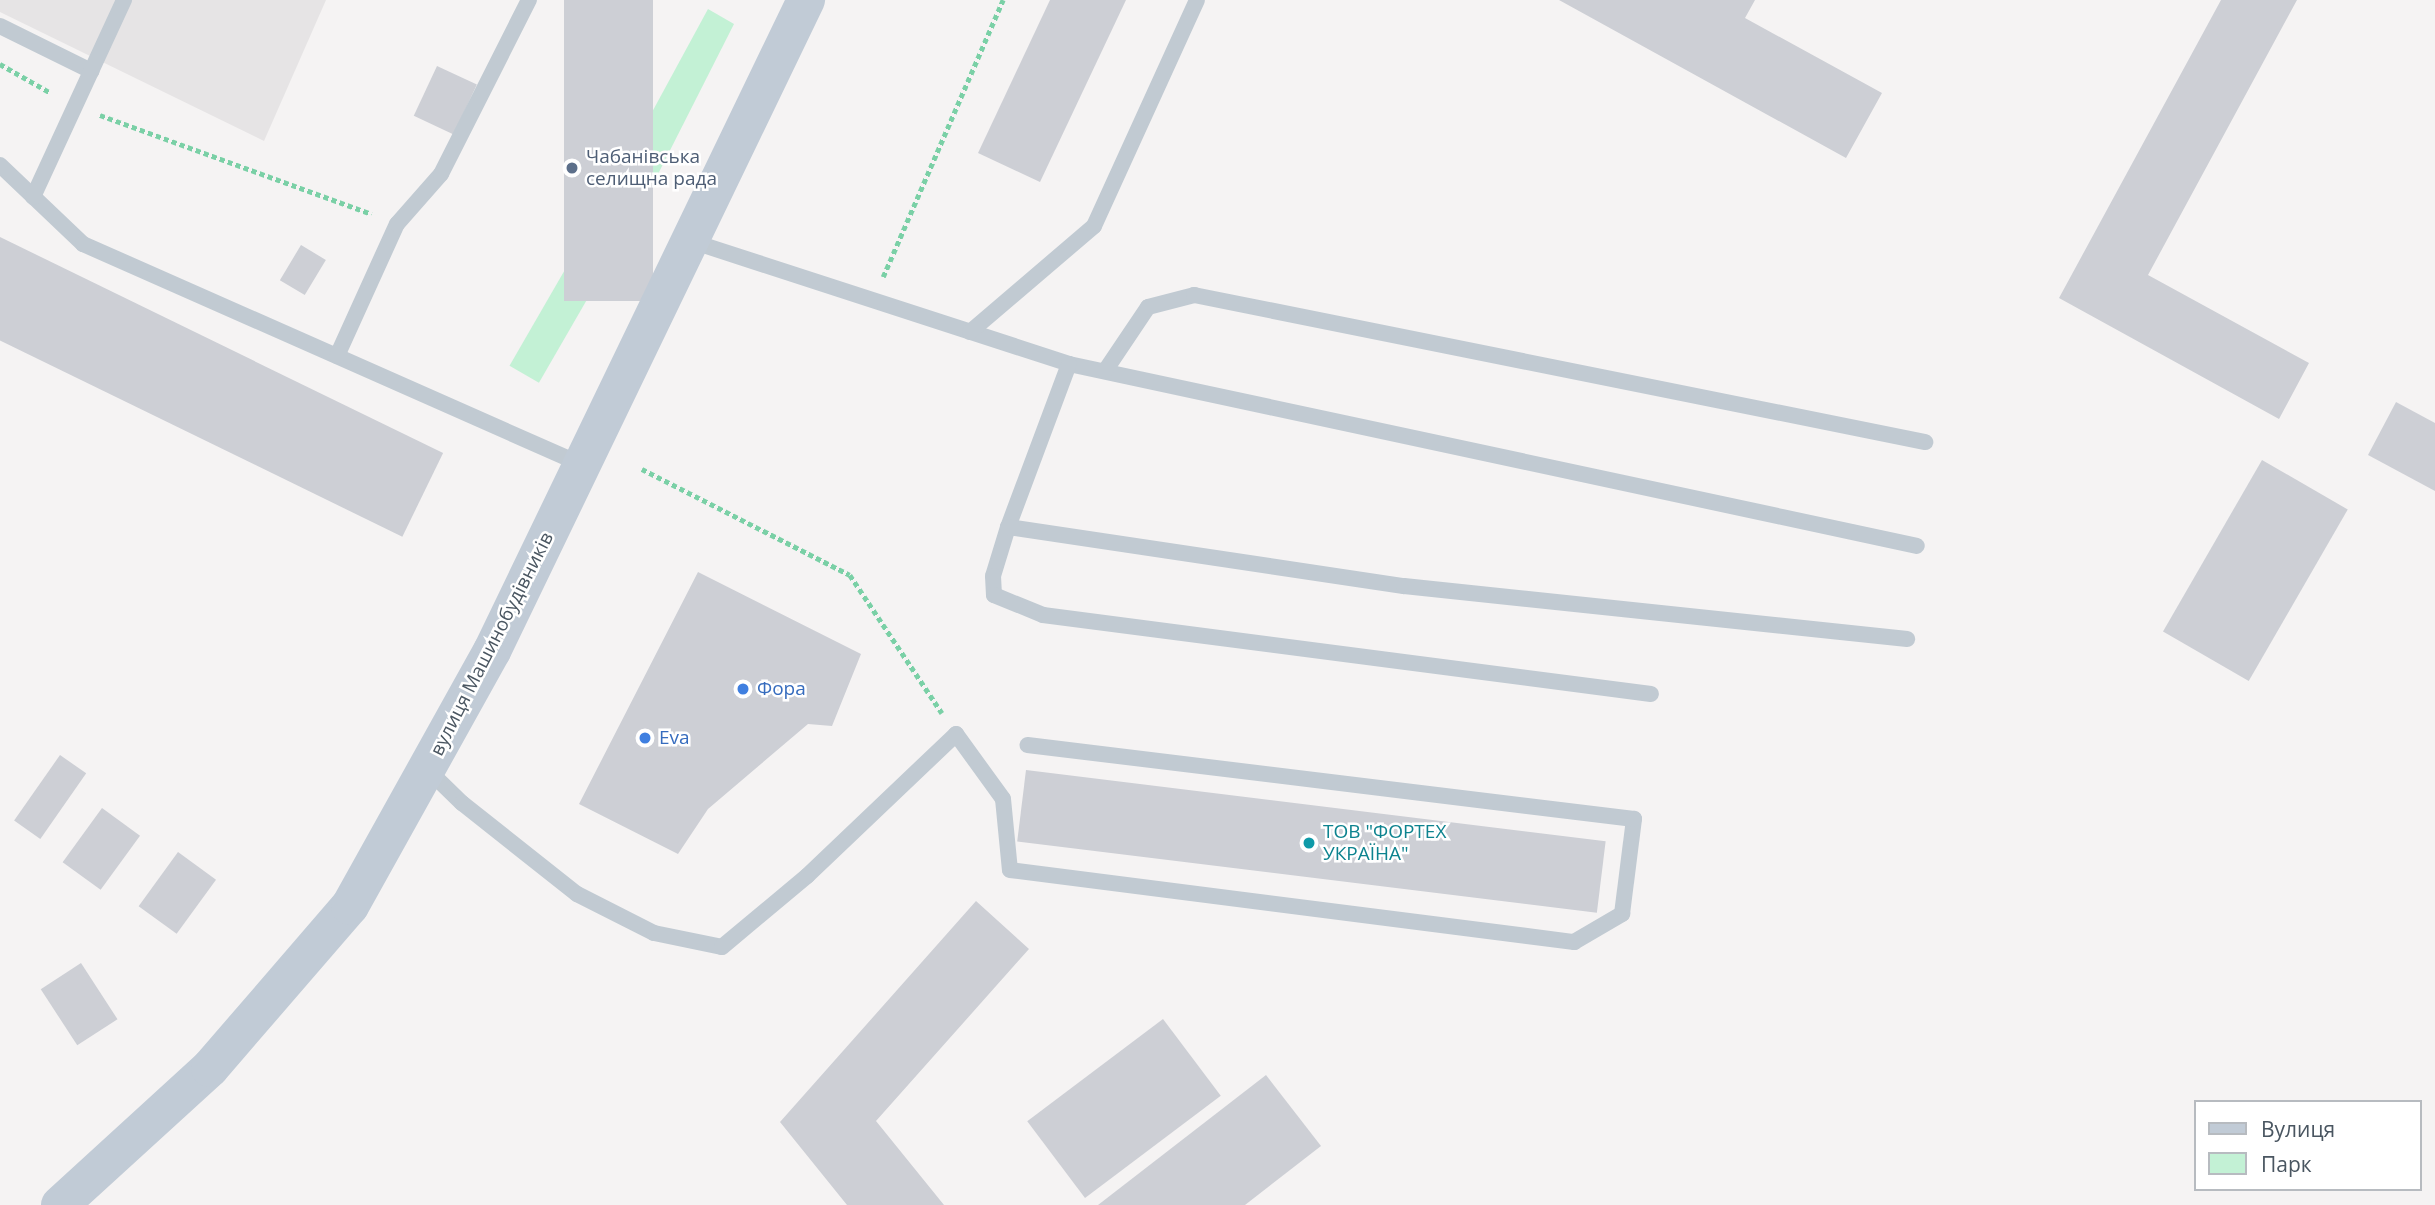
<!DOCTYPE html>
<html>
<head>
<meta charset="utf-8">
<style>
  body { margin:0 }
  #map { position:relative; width:2435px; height:1205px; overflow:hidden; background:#f5f3f3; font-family:"Open Sans",sans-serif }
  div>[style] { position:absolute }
  .education>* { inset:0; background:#e6e4e5 }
  .green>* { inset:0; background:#c3f1d5; transform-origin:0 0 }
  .building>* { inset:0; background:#cdcfd5; transform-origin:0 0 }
  .path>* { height:4.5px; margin-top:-2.25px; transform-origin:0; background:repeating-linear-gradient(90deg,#7ad0a6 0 5px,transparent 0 8.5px) }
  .lane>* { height:16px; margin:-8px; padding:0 8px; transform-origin:8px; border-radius:8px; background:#c1cad2 }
  .secondary>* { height:38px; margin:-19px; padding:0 19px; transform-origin:19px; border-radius:19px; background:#c1cbd6 }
  .dots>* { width:19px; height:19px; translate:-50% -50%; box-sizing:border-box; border:4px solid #fff; border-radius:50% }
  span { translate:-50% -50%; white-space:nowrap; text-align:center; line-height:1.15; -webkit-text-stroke:5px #fff; paint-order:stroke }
  .service-label { font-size:19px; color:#4e5e75 }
  .left { translate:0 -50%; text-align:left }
  .street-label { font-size:19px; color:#4a5661 }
  .shop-label { font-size:19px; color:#366cbe }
  .culture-label { font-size:19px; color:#0d838f }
  .legend { position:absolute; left:2194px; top:1100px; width:228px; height:91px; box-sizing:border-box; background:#fff; border:2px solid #b7bbc0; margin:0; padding:9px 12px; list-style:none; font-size:21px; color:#4a5661 }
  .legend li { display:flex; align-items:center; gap:14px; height:35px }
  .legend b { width:35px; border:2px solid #b7bbc0 }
</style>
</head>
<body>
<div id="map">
  <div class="education">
    <div style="clip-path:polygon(0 0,326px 0,264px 141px,0 12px)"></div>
  </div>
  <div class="green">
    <div style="clip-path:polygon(708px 9px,734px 24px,656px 178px,626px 160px)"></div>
    <div style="left:596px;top:216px;width:34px;height:173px;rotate:30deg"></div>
  </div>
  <div class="building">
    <div style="left:564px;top:0;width:89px;height:301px"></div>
    <div style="clip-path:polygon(1050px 0,1126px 0,1040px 182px,978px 153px)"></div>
    <div style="clip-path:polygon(1559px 0,1755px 0,1745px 18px,1882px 93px,1846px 158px)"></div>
    <div style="clip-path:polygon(2221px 0,2297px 0,2148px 275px,2309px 363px,2279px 419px,2059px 298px)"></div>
    <div style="left:437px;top:66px;width:44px;height:55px;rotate:25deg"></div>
    <div style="left:0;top:237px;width:493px;height:93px;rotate:26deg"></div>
    <div style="left:301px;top:245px;width:29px;height:41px;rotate:31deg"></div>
    <div style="clip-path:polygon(2396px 402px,2435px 423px,2435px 491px,2368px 455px)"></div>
    <div style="left:2262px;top:460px;width:99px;height:198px;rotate:30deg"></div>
    <div style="clip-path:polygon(698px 572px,861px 654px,832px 726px,808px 724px,708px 809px,678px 854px,579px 804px)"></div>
    <div style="left:60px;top:755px;width:32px;height:80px;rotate:35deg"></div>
    <div style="left:1026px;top:770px;width:584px;height:72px;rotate:7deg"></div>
    <div style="left:102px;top:808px;width:47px;height:67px;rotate:36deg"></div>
    <div style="left:178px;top:852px;width:47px;height:67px;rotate:36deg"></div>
    <div style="clip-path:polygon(976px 901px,1029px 949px,876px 1121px,944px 1205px,847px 1205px,780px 1122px)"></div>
    <div style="left:81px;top:963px;width:67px;height:48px;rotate:57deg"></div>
    <div style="left:1163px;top:1019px;width:96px;height:170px;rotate:53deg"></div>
    <div style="clip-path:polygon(1266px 1075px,1321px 1146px,1245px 1205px,1098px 1205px)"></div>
  </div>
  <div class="path">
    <div style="left:0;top:64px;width:59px;rotate:29.6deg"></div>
    <div style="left:100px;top:115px;width:289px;rotate:20deg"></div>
    <div style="left:883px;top:277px;width:302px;rotate:-66.6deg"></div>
    <div style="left:642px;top:469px;width:233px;rotate:27deg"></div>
    <div style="left:850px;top:575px;width:166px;rotate:56.3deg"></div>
  </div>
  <div class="lane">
    <div style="left:0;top:26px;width:102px;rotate:26.3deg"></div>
    <div style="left:0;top:165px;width:115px;rotate:43.6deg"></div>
    <div style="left:83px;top:244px;width:547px;rotate:23.85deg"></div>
    <div style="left:33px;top:197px;width:217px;rotate:-65.2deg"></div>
    <div style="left:691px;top:241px;width:398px;rotate:18deg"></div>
    <div style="left:1069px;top:364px;width:867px;rotate:12.11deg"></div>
    <div style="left:970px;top:332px;width:163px;rotate:-40.5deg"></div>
    <div style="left:1094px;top:226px;width:248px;rotate:-65.5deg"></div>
    <div style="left:337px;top:356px;width:145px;rotate:-65.6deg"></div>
    <div style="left:397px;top:224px;width:67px;rotate:-48.7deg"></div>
    <div style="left:441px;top:174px;width:195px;rotate:-63.2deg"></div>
    <div style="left:1069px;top:364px;width:174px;rotate:110.5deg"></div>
    <div style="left:1008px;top:527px;width:51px;rotate:107deg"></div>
    <div style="left:993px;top:576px;width:19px;rotate:87deg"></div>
    <div style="left:994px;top:595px;width:53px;rotate:22.2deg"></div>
    <div style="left:1043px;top:615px;width:613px;rotate:7.4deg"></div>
    <div style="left:1105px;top:371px;width:77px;rotate:-56.1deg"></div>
    <div style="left:1148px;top:307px;width:48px;rotate:-14.6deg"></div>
    <div style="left:1194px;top:295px;width:746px;rotate:11.37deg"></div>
    <div style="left:1008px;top:527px;width:400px;rotate:8.5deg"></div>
    <div style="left:1404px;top:586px;width:506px;rotate:6.01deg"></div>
    <div style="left:427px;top:769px;width:49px;rotate:44.2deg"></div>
    <div style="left:462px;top:803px;width:147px;rotate:38.4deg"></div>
    <div style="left:577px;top:894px;width:86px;rotate:26.9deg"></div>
    <div style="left:654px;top:933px;width:69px;rotate:11.6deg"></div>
    <div style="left:722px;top:947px;width:111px;rotate:-39.9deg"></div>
    <div style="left:807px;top:876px;width:206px;rotate:-43.6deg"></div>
    <div style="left:956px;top:734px;width:80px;rotate:54.1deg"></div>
    <div style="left:1003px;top:799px;width:71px;rotate:84.4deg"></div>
    <div style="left:1010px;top:870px;width:569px;rotate:7.28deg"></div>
    <div style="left:1574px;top:942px;width:56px;rotate:-30.3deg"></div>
    <div style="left:1622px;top:914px;width:96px;rotate:-82.8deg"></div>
    <div style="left:1634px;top:819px;width:611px;rotate:-173.04deg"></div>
  </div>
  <div class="secondary">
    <div style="left:60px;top:1205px;width:203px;rotate:-42.4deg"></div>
    <div style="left:210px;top:1068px;width:214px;rotate:-49.2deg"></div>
    <div style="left:350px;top:906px;width:292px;rotate:-60.9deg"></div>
    <div style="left:492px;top:651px;width:723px;rotate:-64.25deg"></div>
  </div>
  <div class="dots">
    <div style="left:572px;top:168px;background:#5c6f8a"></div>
    <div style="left:743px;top:689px;background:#3f7fe0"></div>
    <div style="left:645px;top:738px;background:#3f7fe0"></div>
    <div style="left:1309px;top:843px;background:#0f9aa8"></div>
  </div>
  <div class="service-label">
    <span class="left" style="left:586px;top:168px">Чабанівська<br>селищна рада</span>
  </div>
  <div class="street-label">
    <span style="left:492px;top:644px;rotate:-63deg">вулиця Машинобудівників</span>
  </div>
  <div class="shop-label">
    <span class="left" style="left:757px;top:689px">Фора</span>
    <span class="left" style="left:659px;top:738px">Eva</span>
  </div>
  <div class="culture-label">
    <span class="left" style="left:1323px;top:843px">ТОВ "ФОРТЕХ<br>УКРАЇНА"</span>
  </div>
  <ul class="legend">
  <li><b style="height:9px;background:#c1cbd6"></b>Вулиця</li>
  <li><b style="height:19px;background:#c3f1d5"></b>Парк</li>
  </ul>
</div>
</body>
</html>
